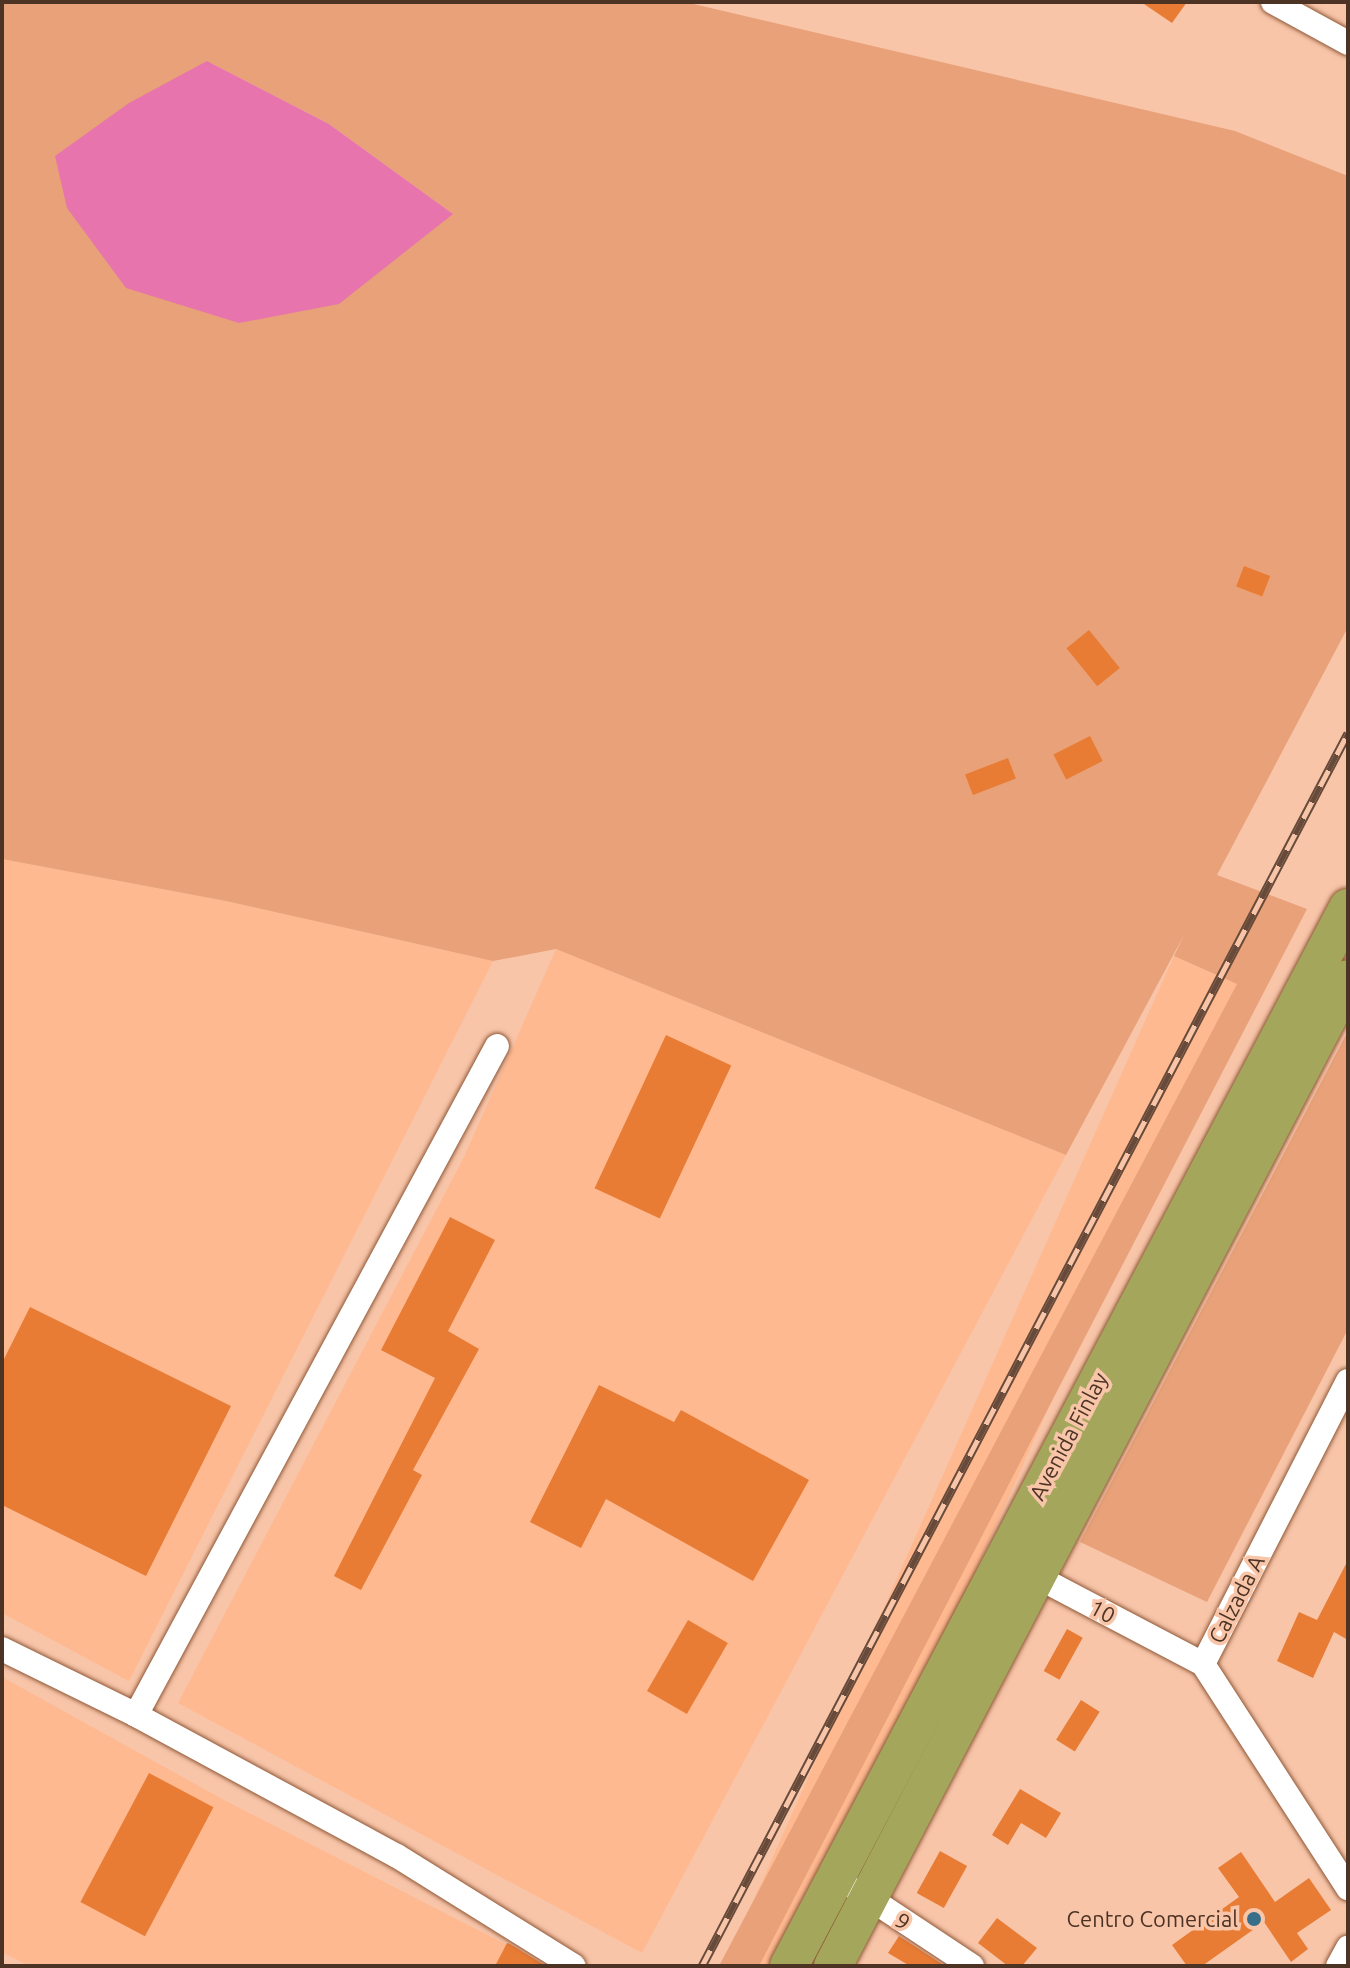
<!DOCTYPE html>
<html>
<head>
<meta charset="utf-8">
<style>
  body { margin:0 }
  #map { position:relative; width:1350px; height:1968px; overflow:hidden; background:#f8c5a9; font-family:Ubuntu,sans-serif }
  div>[style] { position:absolute }
  .built>* { inset:0; background:#feb991; transform-origin:0 0 }
  .green>* { inset:0; background:#e8a178 }
  .water>* { inset:0; background:#e874ad }
  .building>* { inset:0; background:#e87c34; transform-origin:0 0 }
  .roads { filter:drop-shadow(0 0 2px #8f5837) drop-shadow(0 0 2px #8f5837) }
  .minor>* { height:24px; margin:-12px; padding:0 12px; transform-origin:12px; border-radius:12px; background:#fff }
  .trunk>* { height:38px; margin:-19px; padding:0 19px; transform-origin:19px; border-radius:19px; background:#a4a65c }
  .rail>* { height:9px; margin-top:-4.5px; transform-origin:0; background:repeating-linear-gradient(90deg,#f8c5a9 0 18px,#674a39 0 36px); box-sizing:border-box; border-block:2px solid #674a39 }
  .dots>* { width:22px; height:22px; translate:-50% -50%; box-sizing:border-box; border:4px solid #f8c5a9; border-radius:50% }
  span { translate:-50% -50%; white-space:nowrap; text-align:center; line-height:1.15; -webkit-text-stroke:7px #f8c5a9; paint-order:stroke }
  .street-label { font-size:22px; color:#4c3324 }
  .poi-label { font-size:22px; color:#4c3324 }
  .right { translate:-100% -50%; text-align:right }
  .frame { position:absolute; inset:0; border:4px solid #4c3324; pointer-events:none }
</style>
</head>
<body>
<div id="map">
  <div class="built">
    <div style="clip-path:polygon(2px 859px,226px 901px,493px 961px,129px 1681px,2px 1613px)"></div>
    <div style="clip-path:polygon(556px 949px,1066px 1155px,642px 1953px,178px 1703px,464px 1157px)"></div>
    <div style="left:1174px;top:956px;width:69px;height:1142px;rotate:24deg"></div>
    <div style="clip-path:polygon(2px 1677px,224px 1800px,548px 1966px,29px 1966px,2px 1952px)"></div>
  </div>
  <div class="green">
    <div style="clip-path:polygon(evenodd,2px 2px,685px 2px,1235px 131px,1348px 176px,1348px 627px,1217px 875px,1307px 909px,759px 1966px,719px 1966px,1237px 984px,1174px 956px,1184px 935px,1066px 1155px,556px 949px,493px 961px,226px 901px,2px 859px,2px 2px,207px 61px,329px 124px,453px 214px,207px 61px)"></div>
    <div style="clip-path:polygon(1348px 1031px,1348px 1329px,1207px 1602px,1080px 1542px)"></div>
  </div>
  <div class="water">
    <div style="clip-path:polygon(207px 61px,329px 124px,453px 214px,339px 304px,239px 323px,126px 288px,67px 208px,55px 156px,129px 103px)"></div>
  </div>
  <div class="building">
    <div style="clip-path:polygon(1141px 2px,1187px 2px,1172px 23px)"></div>
    <div style="left:1244px;top:566px;width:28px;height:22px;rotate:21deg"></div>
    <div style="left:1089px;top:630px;width:49px;height:29px;rotate:51deg"></div>
    <div style="left:1090px;top:736px;width:28px;height:41px;rotate:63deg"></div>
    <div style="left:1008px;top:758px;width:22px;height:46px;rotate:69deg"></div>
    <div style="left:666px;top:1035px;width:72px;height:169px;rotate:25deg"></div>
    <div style="clip-path:polygon(450px 1217px,495px 1240px,448px 1331px,479px 1349px,413px 1470px,422px 1475px,361px 1590px,334px 1576px,435px 1378px,381px 1350px)"></div>
    <div style="clip-path:polygon(30px 1307px,231px 1406px,146px 1576px,2px 1505px,2px 1363px)"></div>
    <div style="clip-path:polygon(599px 1385px,674px 1422px,681px 1410px,809px 1480px,753px 1581px,606px 1499px,581px 1548px,530px 1522px)"></div>
    <div style="clip-path:polygon(1348px 1560px,1348px 1640px,1334px 1632px,1313px 1678px,1277px 1661px,1299px 1612px,1317px 1620px)"></div>
    <div style="left:688px;top:1620px;width:46px;height:82px;rotate:30deg"></div>
    <div style="left:1067px;top:1629px;width:18px;height:48px;rotate:29deg"></div>
    <div style="left:1081px;top:1700px;width:22px;height:47px;rotate:32deg"></div>
    <div style="left:149px;top:1773px;width:73px;height:146px;rotate:28deg"></div>
    <div style="clip-path:polygon(1020px 1789px,1061px 1813px,1046px 1838px,1021px 1823px,1008px 1845px,992px 1835px)"></div>
    <div style="left:940px;top:1851px;width:31px;height:48px;rotate:29deg"></div>
    <div style="clip-path:polygon(1241px 1852px,1275px 1902px,1309px 1878px,1331px 1910px,1297px 1933px,1308px 1949px,1291px 1962px,1264px 1922px,1202px 1966px,1187px 1966px,1172px 1945px,1239px 1897px,1218px 1868px)"></div>
    <div style="clip-path:polygon(997px 1918px,1037px 1948px,1022px 1966px,1008px 1966px,978px 1943px)"></div>
    <div style="clip-path:polygon(899px 1936px,945px 1966px,910px 1966px,888px 1953px)"></div>
    <div style="clip-path:polygon(507px 1943px,510px 1944px,546px 1966px,495px 1966px)"></div>
  </div>
  <div class="roads">
    <div class="minor">
      <div style="left:1273px;top:2px;width:85px;rotate:28.7deg"></div>
      <div style="left:1026px;top:1571px;width:200px;rotate:27.7deg"></div>
      <div style="left:1203px;top:1664px;width:267px;rotate:57.1deg"></div>
      <div style="left:2px;top:1649px;width:149px;rotate:26.2deg"></div>
      <div style="left:136px;top:1715px;width:297px;rotate:28.4deg"></div>
      <div style="left:397px;top:1856px;width:208px;rotate:31.9deg"></div>
      <div style="left:1203px;top:1664px;width:318px;rotate:-62.9deg"></div>
      <div style="left:136px;top:1715px;width:760px;rotate:-61.65deg"></div>
      <div style="left:857px;top:1890px;width:138px;rotate:33.5deg"></div>
      <div style="left:1338px;top:1966px;width:21px;rotate:-61deg"></div>
    </div>
    <div class="trunk">
      <div style="left:789px;top:1966px;width:1197px;rotate:-62.15deg"></div>
      <div style="left:833px;top:1966px;width:1113px;rotate:-62.45deg"></div>
    </div>
  </div>
  <div class="rail">
    <div style="left:702px;top:1966px;width:1392px;rotate:-62.35deg"></div>
  </div>
  <div class="dots">
    <div style="left:1254px;top:1919px;background:#376e89"></div>
  </div>
  <div class="street-label">
    <span style="left:1068px;top:1436px;rotate:-62deg">Avenida Finlay</span>
    <span style="left:1236px;top:1599px;rotate:-63deg">Calzada A</span>
    <span style="left:1103px;top:1611px;rotate:28deg">10</span>
    <span style="left:903px;top:1921px;rotate:33deg">9</span>
  </div>
  <div class="poi-label">
    <span class="right" style="left:1238px;top:1919px">Centro Comercial</span>
  </div>
  <div class="frame"></div>
</div>
</body>
</html>
